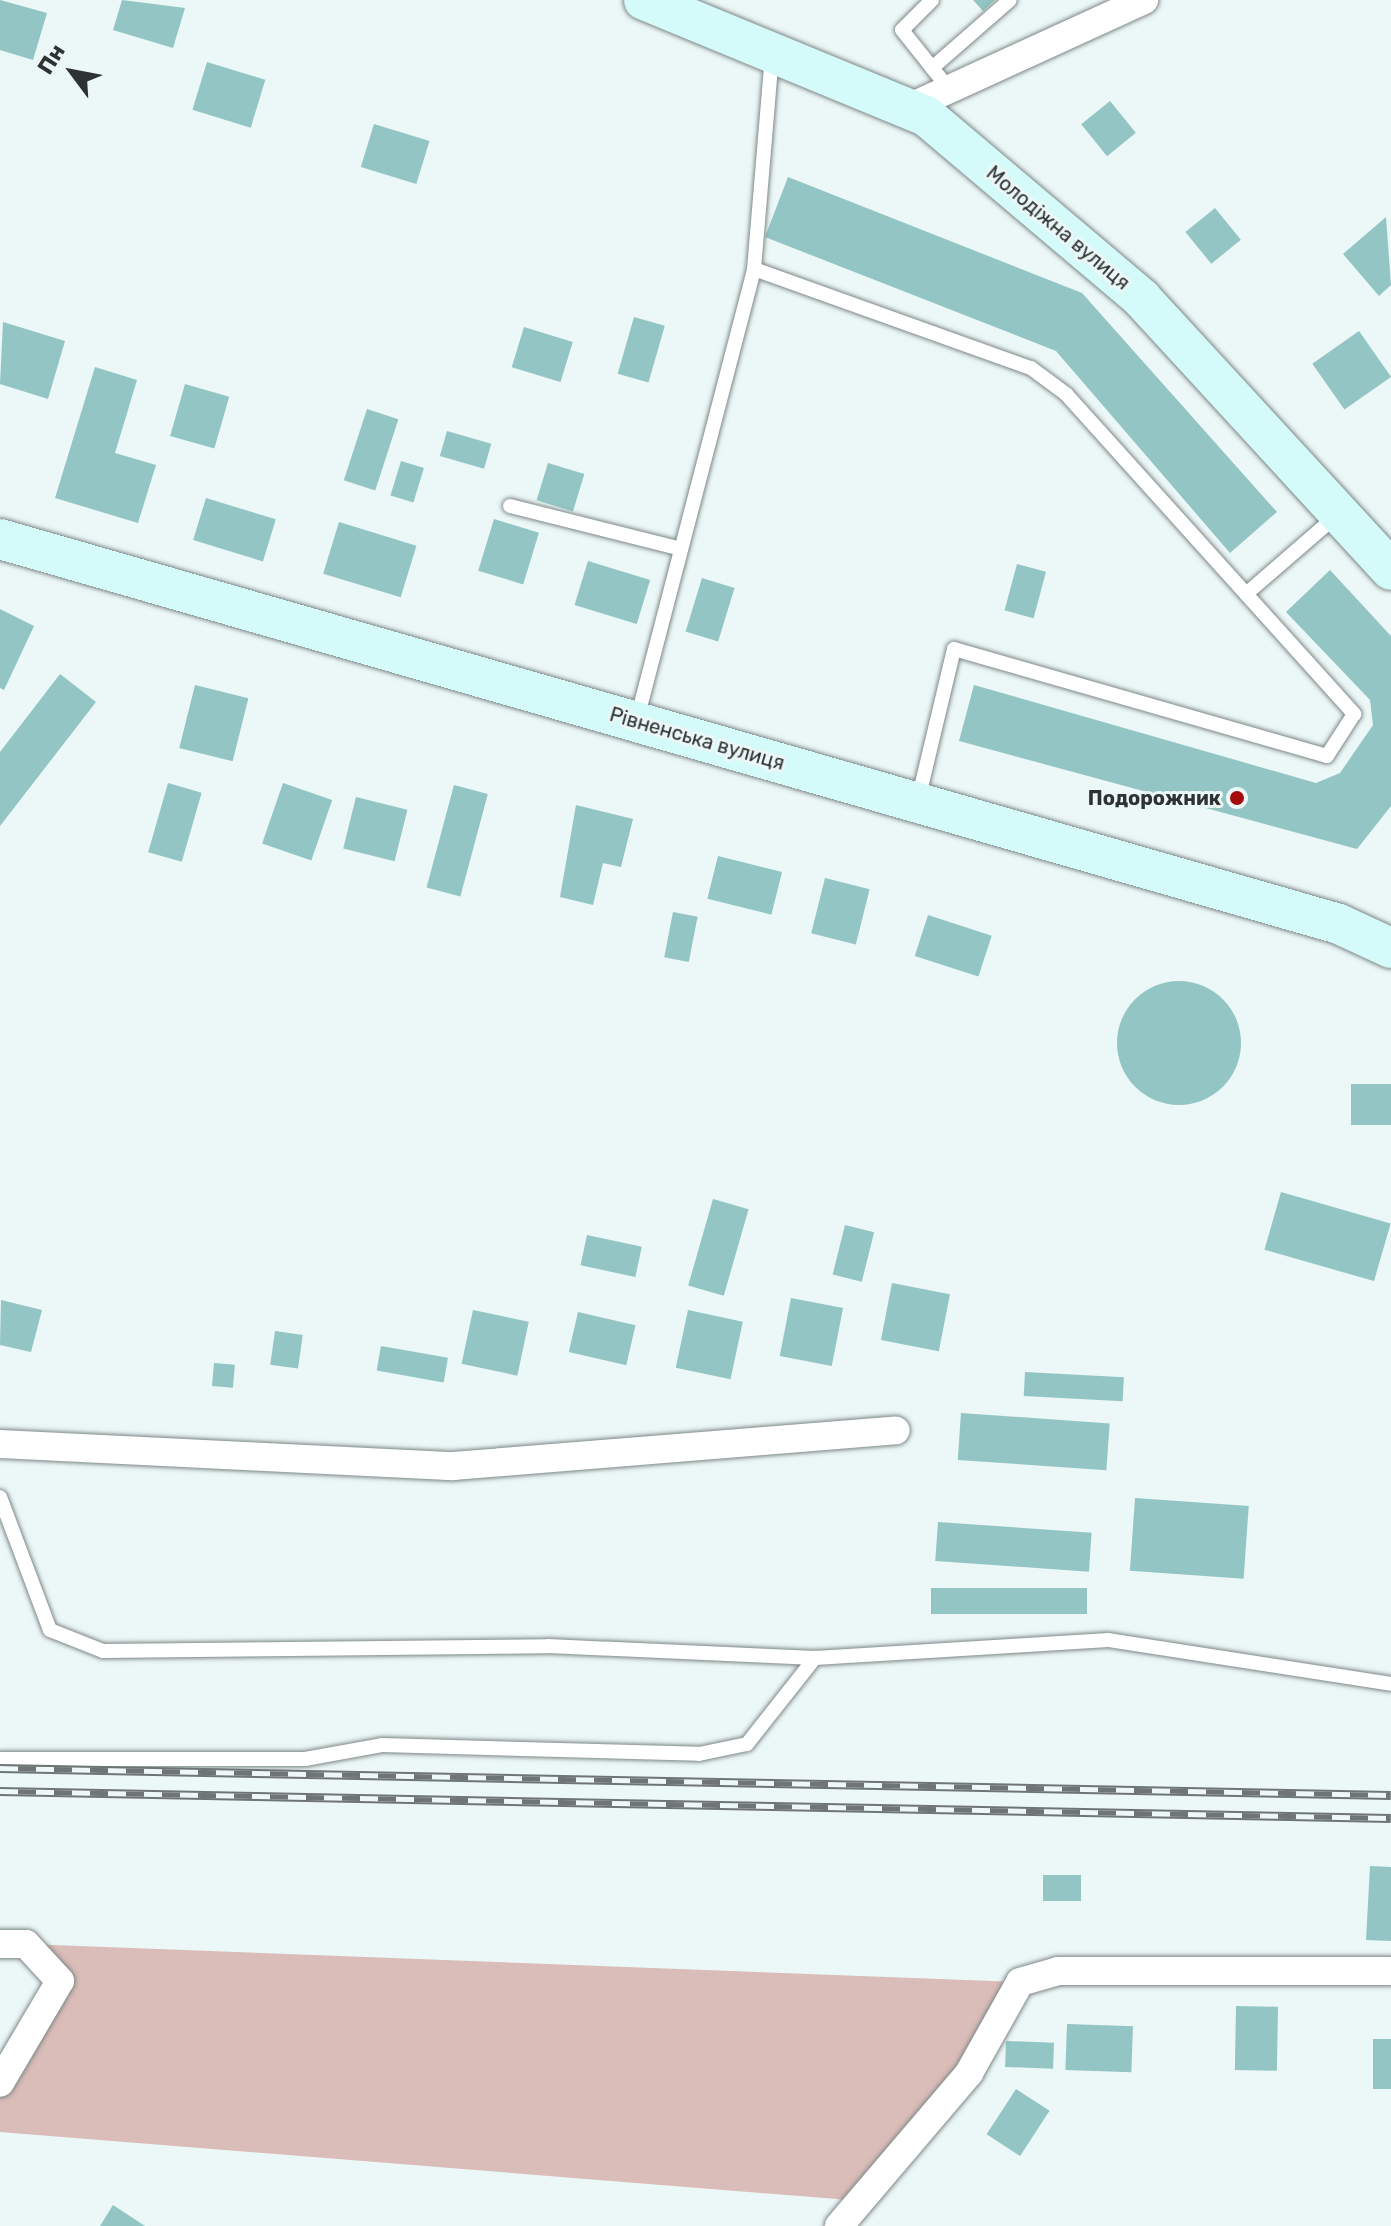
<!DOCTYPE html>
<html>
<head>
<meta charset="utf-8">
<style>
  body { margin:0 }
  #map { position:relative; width:1391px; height:2226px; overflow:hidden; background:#ecf7f7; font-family:Rubik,sans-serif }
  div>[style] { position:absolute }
  .green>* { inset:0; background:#dabcb8 }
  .building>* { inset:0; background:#92c5c4; transform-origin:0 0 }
  .round { border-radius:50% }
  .roads { filter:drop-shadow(0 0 2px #7e8887) drop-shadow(0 0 2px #7e8887) }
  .lane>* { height:14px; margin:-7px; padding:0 7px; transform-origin:7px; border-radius:7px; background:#fff }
  .street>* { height:28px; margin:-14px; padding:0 14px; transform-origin:14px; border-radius:14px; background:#fff }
  .secondary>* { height:40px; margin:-20px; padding:0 20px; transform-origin:20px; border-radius:20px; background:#d4fafa }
  .rail>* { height:9px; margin-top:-4.5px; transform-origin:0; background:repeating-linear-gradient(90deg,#ecf7f7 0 18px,#6f7575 0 36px); box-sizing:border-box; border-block:2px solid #6f7575 }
  .dots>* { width:22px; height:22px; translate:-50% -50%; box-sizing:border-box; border:4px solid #ecf7f7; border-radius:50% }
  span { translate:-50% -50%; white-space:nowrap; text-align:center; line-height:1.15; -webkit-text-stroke:6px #ecf7f7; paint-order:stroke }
  .street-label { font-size:20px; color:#2e3232 }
  .poi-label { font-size:20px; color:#2e3232; font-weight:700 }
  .right { translate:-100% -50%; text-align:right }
  .north { position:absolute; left:32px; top:32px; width:80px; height:80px; -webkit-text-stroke:6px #ecf7f7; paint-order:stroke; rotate:302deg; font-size:22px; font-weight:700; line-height:32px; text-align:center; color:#2e3232 }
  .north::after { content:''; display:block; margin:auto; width:28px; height:36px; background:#2e3232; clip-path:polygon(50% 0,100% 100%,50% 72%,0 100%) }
</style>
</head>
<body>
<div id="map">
  <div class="green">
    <div style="clip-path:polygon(26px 1944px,1020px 1982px,862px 2201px,0 2132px,0 2083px,60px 1981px)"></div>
  </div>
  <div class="building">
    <div style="clip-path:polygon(0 0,47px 13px,33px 60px,0 50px)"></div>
    <div style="clip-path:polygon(122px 0,185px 8px,173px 48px,113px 30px)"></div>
    <div style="clip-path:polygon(973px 0,995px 0,983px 11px)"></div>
    <div style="left:207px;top:62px;width:61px;height:50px;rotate:17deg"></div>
    <div style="left:1110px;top:101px;width:41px;height:37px;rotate:51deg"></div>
    <div style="left:374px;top:124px;width:58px;height:45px;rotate:17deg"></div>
    <div style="clip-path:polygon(788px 177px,1082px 293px,1277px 512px,1230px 553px,1056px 351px,765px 237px)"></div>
    <div style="left:1215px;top:208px;width:41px;height:38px;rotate:51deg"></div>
    <div style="clip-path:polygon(1386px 217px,1391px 285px,1379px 296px,1343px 254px)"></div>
    <div style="left:634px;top:317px;width:32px;height:59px;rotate:16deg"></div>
    <div style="clip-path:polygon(3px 322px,65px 341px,48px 399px,0 384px)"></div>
    <div style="left:524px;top:327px;width:51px;height:42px;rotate:17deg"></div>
    <div style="left:1359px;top:331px;width:56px;height:57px;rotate:55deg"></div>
    <div style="clip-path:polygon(95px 367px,137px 380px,115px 453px,156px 465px,138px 523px,55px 498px)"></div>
    <div style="left:185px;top:384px;width:46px;height:54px;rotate:16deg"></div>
    <div style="left:367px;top:409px;width:33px;height:75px;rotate:18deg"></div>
    <div style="left:447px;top:431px;width:46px;height:26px;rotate:16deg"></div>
    <div style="left:401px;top:461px;width:24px;height:36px;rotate:17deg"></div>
    <div style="left:548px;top:463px;width:38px;height:39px;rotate:17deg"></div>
    <div style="left:206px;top:498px;width:73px;height:44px;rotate:17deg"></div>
    <div style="left:494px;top:519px;width:47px;height:54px;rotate:17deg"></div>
    <div style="left:339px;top:522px;width:81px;height:54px;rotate:17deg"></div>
    <div style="left:588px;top:561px;width:65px;height:46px;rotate:17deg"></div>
    <div style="left:1017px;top:564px;width:30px;height:48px;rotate:15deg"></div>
    <div style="clip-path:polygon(1330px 570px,1391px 636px,1391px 806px,1357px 849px,959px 741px,974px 685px,1316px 783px,1340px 773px,1373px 725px,1370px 700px,1286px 612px)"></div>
    <div style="left:702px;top:578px;width:34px;height:56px;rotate:17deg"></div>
    <div style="clip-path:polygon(0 609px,34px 626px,4px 690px,0 688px)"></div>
    <div style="clip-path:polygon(60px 674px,96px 702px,0 826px,0 752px)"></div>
    <div style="left:195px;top:685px;width:55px;height:65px;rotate:14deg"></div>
    <div style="left:168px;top:783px;width:35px;height:72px;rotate:16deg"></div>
    <div style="left:283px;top:783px;width:52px;height:64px;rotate:19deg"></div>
    <div style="left:454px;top:785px;width:35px;height:106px;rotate:15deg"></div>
    <div style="left:356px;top:797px;width:53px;height:53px;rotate:14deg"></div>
    <div style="clip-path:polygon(576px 805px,633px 819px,621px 867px,603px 863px,593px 905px,560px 897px)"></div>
    <div style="left:718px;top:856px;width:66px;height:44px;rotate:14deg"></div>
    <div style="left:825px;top:878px;width:46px;height:57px;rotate:14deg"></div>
    <div style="left:673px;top:912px;width:25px;height:46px;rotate:11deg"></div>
    <div style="left:928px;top:915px;width:67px;height:43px;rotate:18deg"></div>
    <div class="round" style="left:1117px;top:981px;width:124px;height:124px"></div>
    <div style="left:1391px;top:1084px;width:41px;height:40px;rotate:90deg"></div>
    <div style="left:1281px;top:1192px;width:114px;height:60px;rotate:16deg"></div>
    <div style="left:713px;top:1199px;width:37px;height:90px;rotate:16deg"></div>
    <div style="left:845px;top:1225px;width:30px;height:51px;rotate:14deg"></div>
    <div style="left:587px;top:1235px;width:56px;height:31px;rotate:12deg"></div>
    <div style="left:892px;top:1283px;width:59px;height:58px;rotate:11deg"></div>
    <div style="left:791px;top:1298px;width:53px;height:59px;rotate:11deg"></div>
    <div style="clip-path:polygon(1px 1300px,42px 1310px,31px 1352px,0 1345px)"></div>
    <div style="left:473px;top:1310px;width:57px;height:55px;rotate:12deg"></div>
    <div style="left:688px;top:1310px;width:56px;height:59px;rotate:12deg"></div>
    <div style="left:578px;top:1312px;width:59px;height:41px;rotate:13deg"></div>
    <div style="left:275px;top:1331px;width:28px;height:34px;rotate:8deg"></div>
    <div style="left:381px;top:1346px;width:68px;height:25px;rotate:10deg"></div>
    <div style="left:214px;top:1363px;width:21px;height:23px;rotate:5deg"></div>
    <div style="left:1025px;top:1372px;width:99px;height:24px;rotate:3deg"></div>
    <div style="left:961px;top:1413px;width:149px;height:47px;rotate:4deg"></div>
    <div style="left:1135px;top:1498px;width:114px;height:73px;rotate:4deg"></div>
    <div style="left:938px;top:1522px;width:154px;height:39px;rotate:4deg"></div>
    <div style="left:931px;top:1588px;width:156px;height:26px"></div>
    <div style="clip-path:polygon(1370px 1866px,1391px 1867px,1391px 1941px,1366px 1940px)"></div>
    <div style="left:1043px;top:1875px;width:38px;height:26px"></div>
    <div style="left:1236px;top:2006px;width:42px;height:64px;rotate:1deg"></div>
    <div style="left:1067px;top:2024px;width:66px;height:46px;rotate:2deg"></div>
    <div style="left:1373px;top:2039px;width:18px;height:50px"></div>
    <div style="left:1006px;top:2041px;width:48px;height:26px;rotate:2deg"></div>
    <div style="left:1016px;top:2089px;width:40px;height:54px;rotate:33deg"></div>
    <div style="clip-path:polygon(113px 2205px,145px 2226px,100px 2226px)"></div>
  </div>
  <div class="roads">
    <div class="lane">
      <div style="left:932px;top:0;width:42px;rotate:135deg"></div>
      <div style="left:902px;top:30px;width:75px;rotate:51.5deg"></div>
      <div style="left:932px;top:68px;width:103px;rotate:-41.1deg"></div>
      <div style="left:754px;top:269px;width:294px;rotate:19.7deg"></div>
      <div style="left:1031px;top:368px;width:44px;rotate:36.6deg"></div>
      <div style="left:1066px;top:394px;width:431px;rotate:48deg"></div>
      <div style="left:1354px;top:714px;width:50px;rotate:122.7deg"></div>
      <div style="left:1327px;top:756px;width:388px;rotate:-164deg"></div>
      <div style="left:954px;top:649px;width:155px;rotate:103.4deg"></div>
      <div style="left:510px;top:506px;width:176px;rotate:14.1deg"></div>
      <div style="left:1246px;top:594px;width:119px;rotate:-40.9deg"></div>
      <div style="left:637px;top:719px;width:465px;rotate:-75.4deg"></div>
      <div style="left:754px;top:269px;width:214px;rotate:-85.2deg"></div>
      <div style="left:0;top:1497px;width:142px;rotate:69.4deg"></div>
      <div style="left:50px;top:1630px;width:57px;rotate:21.6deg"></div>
      <div style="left:103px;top:1651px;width:445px;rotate:-0.6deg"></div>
      <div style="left:548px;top:1646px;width:267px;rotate:2.6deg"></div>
      <div style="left:815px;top:1658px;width:294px;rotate:-3.5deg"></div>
      <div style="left:1108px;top:1640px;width:286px;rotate:8.8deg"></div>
      <div style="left:0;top:1759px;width:305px"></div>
      <div style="left:305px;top:1759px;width:78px;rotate:-10.3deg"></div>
      <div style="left:382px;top:1745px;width:317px;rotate:1.6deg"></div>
      <div style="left:699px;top:1754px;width:49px;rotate:-11.8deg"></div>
      <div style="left:747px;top:1744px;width:110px;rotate:-51.7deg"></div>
    </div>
    <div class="street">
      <div style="left:906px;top:109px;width:262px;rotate:-24.6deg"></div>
      <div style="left:0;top:1444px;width:454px;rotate:2.8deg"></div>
      <div style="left:453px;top:1466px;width:444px;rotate:-4.6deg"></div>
      <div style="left:0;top:1944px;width:26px"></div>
      <div style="left:26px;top:1944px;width:50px;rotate:47.4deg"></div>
      <div style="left:60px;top:1981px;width:118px;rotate:120.5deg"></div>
      <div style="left:839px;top:2226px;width:201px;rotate:-49.6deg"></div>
      <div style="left:969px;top:2073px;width:104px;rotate:-60.7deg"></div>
      <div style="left:1020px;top:1982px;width:40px;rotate:-16deg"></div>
      <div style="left:1058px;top:1971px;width:333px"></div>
    </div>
    <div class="secondary">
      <div style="left:644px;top:0;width:305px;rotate:22.4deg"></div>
      <div style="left:926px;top:116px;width:282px;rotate:40.2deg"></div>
      <div style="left:1141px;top:298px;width:369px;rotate:47.4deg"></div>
      <div style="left:0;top:539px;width:1393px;rotate:16.04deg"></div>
      <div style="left:1339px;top:924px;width:57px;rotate:24.8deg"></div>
    </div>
  </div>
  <div class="rail">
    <div style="left:0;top:1768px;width:1391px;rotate:1.11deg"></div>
    <div style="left:0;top:1791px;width:1391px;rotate:1.11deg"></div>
  </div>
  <div class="dots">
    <div style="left:1237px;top:798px;background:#a30b0f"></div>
  </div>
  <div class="street-label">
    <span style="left:1058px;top:228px;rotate:40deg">Молодіжна вулиця</span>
    <span style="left:697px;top:739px;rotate:16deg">Рівненська вулиця</span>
  </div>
  <div class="poi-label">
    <span class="right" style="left:1221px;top:798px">Подорожник</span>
  </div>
  <div class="north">Пн</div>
</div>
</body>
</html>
